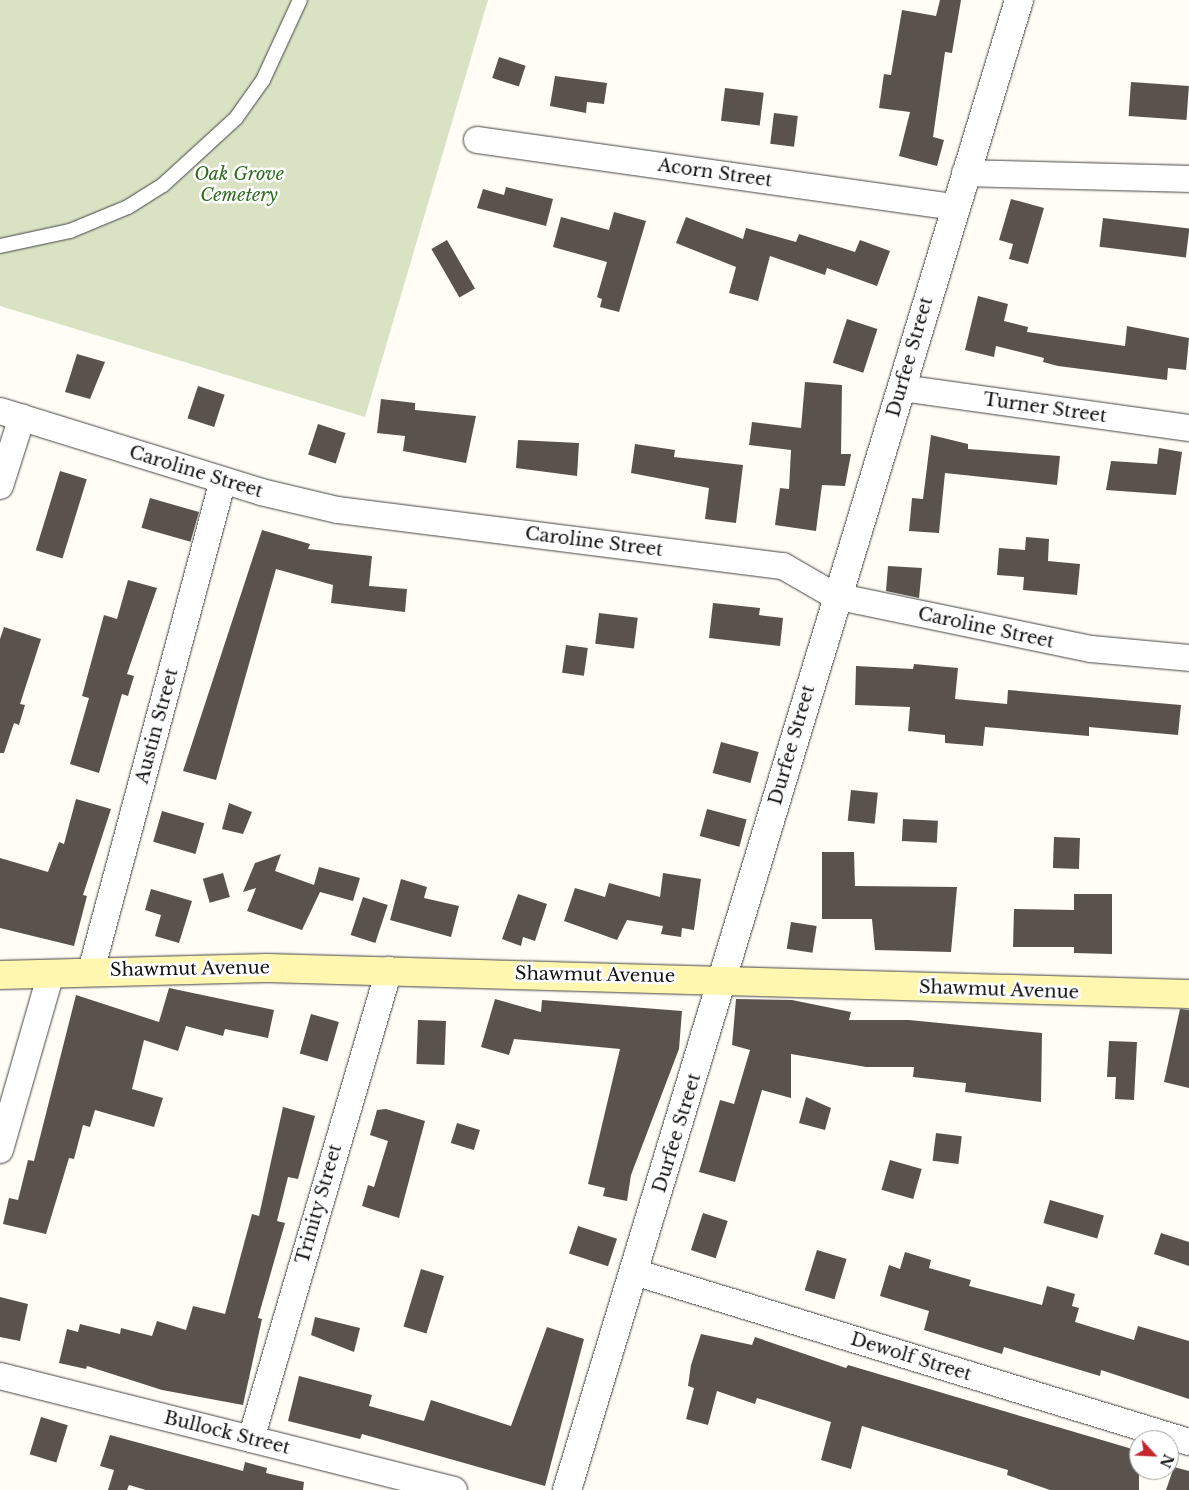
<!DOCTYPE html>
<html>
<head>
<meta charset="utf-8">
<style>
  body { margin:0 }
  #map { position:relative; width:1189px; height:1490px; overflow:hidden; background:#fffdf5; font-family:"Libre Baskerville",serif }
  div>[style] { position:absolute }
  .cemetery>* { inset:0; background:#d9e3c4 }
  .building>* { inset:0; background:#5a524d; transform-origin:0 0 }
  .roads { filter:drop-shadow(0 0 1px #444) drop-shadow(0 0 1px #444) }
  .service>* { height:14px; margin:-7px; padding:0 7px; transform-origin:7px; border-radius:7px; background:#fff }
  .minor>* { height:26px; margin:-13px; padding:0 13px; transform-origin:13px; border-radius:13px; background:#fff }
  .tertiary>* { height:28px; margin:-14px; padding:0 14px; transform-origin:14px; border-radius:14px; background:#fff }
  .secondary>* { height:28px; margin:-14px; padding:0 14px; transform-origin:14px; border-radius:14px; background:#fff6b0 }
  span { translate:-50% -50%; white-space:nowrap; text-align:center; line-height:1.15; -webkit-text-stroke:5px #fff; paint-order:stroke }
  .street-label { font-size:18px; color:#111 }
  .park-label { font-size:18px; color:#2f6b1f; font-style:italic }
  .north { position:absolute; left:1129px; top:1430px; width:50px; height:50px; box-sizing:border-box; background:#fff; border:1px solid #a0a0a0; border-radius:50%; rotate:115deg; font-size:14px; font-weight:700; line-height:20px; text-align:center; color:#111 }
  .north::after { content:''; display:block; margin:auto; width:18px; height:22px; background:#c4262e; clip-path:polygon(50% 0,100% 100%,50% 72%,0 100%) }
</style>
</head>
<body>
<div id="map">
  <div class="cemetery">
    <div style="clip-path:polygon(0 0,488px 0,365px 417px,0 306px)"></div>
  </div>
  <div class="building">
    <div style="clip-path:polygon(940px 0,961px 0,952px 53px,945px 52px,933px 137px,944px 140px,937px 166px,899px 156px,910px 112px,879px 108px,884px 74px,891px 75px,902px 10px,936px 16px)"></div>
    <div style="left:499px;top:57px;width:28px;height:22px;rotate:18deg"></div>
    <div style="clip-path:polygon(555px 76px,607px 83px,604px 104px,587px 102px,586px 113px,550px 106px)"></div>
    <div style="left:1131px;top:82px;width:58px;height:34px;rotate:4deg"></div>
    <div style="left:725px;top:88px;width:39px;height:33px;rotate:7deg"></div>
    <div style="left:774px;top:113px;width:24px;height:31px;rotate:7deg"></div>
    <div style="clip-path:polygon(506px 187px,553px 199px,546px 226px,477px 208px,483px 189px,504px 195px)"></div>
    <div style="clip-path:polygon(1011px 199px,1044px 208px,1028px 264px,1009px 259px,1013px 244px,999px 240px)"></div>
    <div style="clip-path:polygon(614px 212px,646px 221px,619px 312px,600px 307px,602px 299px,597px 297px,607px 262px,553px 247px,561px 217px,609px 230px)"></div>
    <div style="clip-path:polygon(686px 217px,743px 239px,746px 228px,796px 242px,799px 234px,855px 252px,860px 240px,890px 251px,877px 286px,827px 268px,825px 275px,770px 256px,758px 301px,729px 293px,736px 267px,676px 243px)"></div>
    <div style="left:1103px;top:218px;width:87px;height:29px;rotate:7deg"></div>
    <div style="left:447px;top:240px;width:56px;height:18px;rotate:60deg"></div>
    <div style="clip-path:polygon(978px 296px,1008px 304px,1004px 321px,1028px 327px,1027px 332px,1125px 346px,1127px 326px,1189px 338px,1186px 370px,1168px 368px,1167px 380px,1058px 366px,1043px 362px,1044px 358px,996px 346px,994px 357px,965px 350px)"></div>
    <div style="left:847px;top:319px;width:32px;height:46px;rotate:18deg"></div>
    <div style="clip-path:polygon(77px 354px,105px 362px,90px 399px,65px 392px)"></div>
    <div style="clip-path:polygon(805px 382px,842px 385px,841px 454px,851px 454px,845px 486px,822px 485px,816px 531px,775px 525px,780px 488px,789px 489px,791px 450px,749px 445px,752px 422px,801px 428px)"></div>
    <div style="left:198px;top:386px;width:28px;height:34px;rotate:18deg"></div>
    <div style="clip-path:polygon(381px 399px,415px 403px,415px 410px,476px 416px,466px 463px,403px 451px,405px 436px,377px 433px)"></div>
    <div style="left:318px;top:424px;width:29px;height:32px;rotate:18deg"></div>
    <div style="clip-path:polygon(931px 435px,968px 444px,968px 449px,1060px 456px,1057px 485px,945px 473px,939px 533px,909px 531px,912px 498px,923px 499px)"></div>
    <div style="clip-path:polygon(518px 440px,579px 443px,577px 476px,516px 468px)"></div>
    <div style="clip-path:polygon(635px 444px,675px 450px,674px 457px,743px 465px,736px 523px,705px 519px,709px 488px,631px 473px)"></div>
    <div style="clip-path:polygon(1159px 448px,1182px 452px,1176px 495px,1106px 490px,1111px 461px,1157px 464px)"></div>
    <div style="left:60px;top:471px;width:28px;height:83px;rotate:17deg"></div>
    <div style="left:150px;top:498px;width:51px;height:31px;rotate:16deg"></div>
    <div style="clip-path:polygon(262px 530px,310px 544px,308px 549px,372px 556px,369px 586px,407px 589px,405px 612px,331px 603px,333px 585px,276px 569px,216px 780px,183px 771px)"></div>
    <div style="clip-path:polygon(1026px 537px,1049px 539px,1048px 561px,1080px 564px,1077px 595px,1023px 590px,1024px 577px,997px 575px,999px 548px,1025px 550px)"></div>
    <div style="clip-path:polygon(888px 566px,922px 568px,919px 598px,886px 591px)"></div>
    <div style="clip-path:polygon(128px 580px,157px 588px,127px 674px,134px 676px,128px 696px,122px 694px,99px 773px,70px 764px,89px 698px,82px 696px,104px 615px,117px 619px)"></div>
    <div style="clip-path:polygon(713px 603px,760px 608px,759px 615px,783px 618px,780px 646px,709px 638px)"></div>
    <div style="left:599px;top:613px;width:39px;height:31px;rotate:7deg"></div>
    <div style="clip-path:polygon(4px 627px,41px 639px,20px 704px,25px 705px,19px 725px,14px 723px,4px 753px,0 753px,0 639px)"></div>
    <div style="left:566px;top:645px;width:22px;height:28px;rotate:8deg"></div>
    <div style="clip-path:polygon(914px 664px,958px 668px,955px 699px,1007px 704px,1008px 690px,1181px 705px,1178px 735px,1089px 727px,1089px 736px,985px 727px,983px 746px,945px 743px,945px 735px,908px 731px,910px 707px,855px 705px,856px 666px,913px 669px)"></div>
    <div style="left:721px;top:742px;width:39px;height:32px;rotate:15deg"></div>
    <div style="left:851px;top:790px;width:27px;height:31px;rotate:6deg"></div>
    <div style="clip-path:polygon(76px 799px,111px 809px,83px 895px,87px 896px,74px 946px,0 928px,0 858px,48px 872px,59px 842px,64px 844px)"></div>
    <div style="clip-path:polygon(229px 803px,252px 812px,243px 834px,222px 829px)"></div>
    <div style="left:707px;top:809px;width:41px;height:28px;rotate:15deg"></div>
    <div style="left:162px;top:811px;width:44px;height:32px;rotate:16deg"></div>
    <div style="left:903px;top:819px;width:35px;height:22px;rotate:3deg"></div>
    <div style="left:1054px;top:837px;width:26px;height:31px;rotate:2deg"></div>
    <div style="clip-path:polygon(822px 852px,854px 852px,855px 886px,957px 887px,951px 952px,875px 950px,872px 919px,822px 919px)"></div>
    <div style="clip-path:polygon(281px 854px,275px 871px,314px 885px,319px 867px,360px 878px,353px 901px,320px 892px,302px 930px,247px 911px,256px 888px,243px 892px,255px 863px)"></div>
    <div style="left:223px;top:873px;width:25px;height:21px;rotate:74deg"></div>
    <div style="clip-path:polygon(663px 873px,701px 879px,694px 930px,682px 928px,681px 937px,661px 934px,663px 926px,627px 920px,617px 940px,564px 921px,575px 888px,605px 897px,609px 883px,660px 897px)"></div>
    <div style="clip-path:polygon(401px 879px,427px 887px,424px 898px,459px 906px,451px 937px,390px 920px)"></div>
    <div style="clip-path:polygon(151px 889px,192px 901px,179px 943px,155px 936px,161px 915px,145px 910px)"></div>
    <div style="clip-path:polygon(518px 894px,547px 904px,535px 941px,523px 937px,521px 946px,502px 939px)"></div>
    <div style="clip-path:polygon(1074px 894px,1112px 894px,1112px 954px,1074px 953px,1074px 947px,1013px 947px,1014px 909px,1074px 910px)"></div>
    <div style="left:363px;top:897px;width:26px;height:40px;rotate:18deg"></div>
    <div style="left:791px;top:922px;width:26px;height:27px;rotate:9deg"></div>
    <div style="clip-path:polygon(169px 988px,274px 1010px,268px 1038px,225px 1029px,223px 1036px,186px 1026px,178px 1051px,144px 1040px,132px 1089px,163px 1098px,154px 1127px,95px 1110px,90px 1127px,83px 1125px,74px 1159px,69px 1158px,46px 1234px,3px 1224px,9px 1198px,18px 1200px,28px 1160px,34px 1161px,76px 995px,159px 1022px)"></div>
    <div style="clip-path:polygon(495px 999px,541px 1012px,542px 1000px,682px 1011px,679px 1049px,631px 1175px,627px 1201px,603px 1196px,605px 1188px,588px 1184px,620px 1049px,514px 1039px,509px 1055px,481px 1047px)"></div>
    <div style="clip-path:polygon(736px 999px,792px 1000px,851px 1012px,849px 1020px,909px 1020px,1042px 1033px,1041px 1102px,965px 1092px,966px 1083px,913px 1077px,914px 1067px,866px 1067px,791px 1054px,791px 1098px,762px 1090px,735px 1182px,699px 1172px,720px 1100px,734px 1104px,750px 1050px,732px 1045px)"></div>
    <div style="clip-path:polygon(1180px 1009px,1189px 1010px,1189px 1088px,1164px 1082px)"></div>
    <div style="left:311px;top:1014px;width:29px;height:41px;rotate:16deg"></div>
    <div style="left:418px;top:1020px;width:28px;height:44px;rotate:2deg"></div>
    <div style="clip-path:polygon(1109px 1041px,1137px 1042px,1134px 1100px,1115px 1099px,1116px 1077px,1107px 1077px)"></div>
    <div style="clip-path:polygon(806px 1097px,831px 1108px,825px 1130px,799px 1123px)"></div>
    <div style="clip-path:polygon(283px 1107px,315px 1116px,298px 1179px,288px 1177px,277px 1221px,285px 1223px,258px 1318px,262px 1319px,243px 1405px,162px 1390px,87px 1366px,86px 1369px,59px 1363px,67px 1329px,78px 1332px,80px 1324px,120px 1334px,121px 1328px,152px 1336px,157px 1321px,186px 1330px,193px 1306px,225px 1314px,252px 1214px,259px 1216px)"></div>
    <div style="clip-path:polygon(386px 1109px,425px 1121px,399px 1218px,362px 1206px,368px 1185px,374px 1187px,388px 1141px,370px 1135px,377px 1110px)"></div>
    <div style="left:457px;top:1123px;width:24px;height:21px;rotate:17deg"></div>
    <div style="left:936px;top:1133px;width:26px;height:28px;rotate:7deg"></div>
    <div style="left:890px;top:1160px;width:33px;height:31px;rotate:16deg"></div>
    <div style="left:1050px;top:1200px;width:56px;height:24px;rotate:16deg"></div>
    <div style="left:703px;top:1213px;width:26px;height:39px;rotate:18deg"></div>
    <div style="left:578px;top:1226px;width:41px;height:29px;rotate:18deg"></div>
    <div style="clip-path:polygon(1161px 1233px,1189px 1242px,1189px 1266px,1154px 1254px)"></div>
    <div style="left:817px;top:1250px;width:31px;height:42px;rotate:17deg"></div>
    <div style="clip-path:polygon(905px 1252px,931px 1260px,929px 1268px,971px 1280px,969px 1286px,1042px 1305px,1047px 1286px,1075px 1294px,1072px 1306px,1079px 1308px,1075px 1322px,1134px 1340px,1138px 1326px,1189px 1341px,1189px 1399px,1101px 1370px,1100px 1376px,1004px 1347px,1002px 1354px,924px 1330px,929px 1311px,880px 1296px,889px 1265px,900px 1269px)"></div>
    <div style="left:421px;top:1269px;width:24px;height:60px;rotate:17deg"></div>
    <div style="clip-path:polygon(0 1297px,28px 1304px,20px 1341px,0 1337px)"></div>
    <div style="clip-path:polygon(315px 1317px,360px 1328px,354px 1352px,311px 1335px)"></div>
    <div style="clip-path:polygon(547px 1327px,584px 1339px,545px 1486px,362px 1434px,360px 1439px,288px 1421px,299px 1376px,372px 1395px,369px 1406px,424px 1421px,431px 1400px,511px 1426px)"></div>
    <div style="clip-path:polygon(701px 1334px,752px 1345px,755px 1337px,846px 1368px,848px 1365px,1139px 1451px,1139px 1490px,1050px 1490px,1007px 1475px,1008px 1470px,862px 1426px,851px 1469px,821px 1460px,831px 1422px,757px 1398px,755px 1404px,717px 1391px,708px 1425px,686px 1419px,694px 1388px,688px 1386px,691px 1365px)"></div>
    <div style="left:41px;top:1417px;width:28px;height:39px;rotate:17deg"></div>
    <div style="clip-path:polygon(110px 1435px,243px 1471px,245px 1462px,267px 1468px,266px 1473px,304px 1482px,303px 1490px,146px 1490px,129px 1485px,127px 1490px,108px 1490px,114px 1470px,100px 1466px)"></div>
    <div style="clip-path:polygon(1174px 1467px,1189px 1471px,1189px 1490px,1166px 1490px)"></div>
  </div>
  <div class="roads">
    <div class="service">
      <div style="left:0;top:246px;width:72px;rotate:-12.1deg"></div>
      <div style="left:70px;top:231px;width:63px;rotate:-22.5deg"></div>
      <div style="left:128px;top:207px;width:41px;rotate:-32.2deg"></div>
      <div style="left:163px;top:185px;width:99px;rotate:-42.5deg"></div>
      <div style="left:236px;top:118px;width:47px;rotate:-54.6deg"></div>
      <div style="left:263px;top:80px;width:88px;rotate:-65.2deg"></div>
    </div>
    <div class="minor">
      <div style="left:477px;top:140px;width:481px;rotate:8deg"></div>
      <div style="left:965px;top:173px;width:224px;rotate:1.5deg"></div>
      <div style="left:901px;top:388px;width:291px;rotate:7.9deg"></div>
      <div style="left:0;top:411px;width:273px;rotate:17.2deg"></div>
      <div style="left:261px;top:492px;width:79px;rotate:13.2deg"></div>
      <div style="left:338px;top:510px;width:449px;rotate:7.2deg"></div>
      <div style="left:783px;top:566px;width:60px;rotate:30deg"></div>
      <div style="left:835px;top:596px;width:261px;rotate:11.7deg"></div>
      <div style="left:1091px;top:649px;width:98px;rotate:5.2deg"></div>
      <div style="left:0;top:486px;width:72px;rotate:-72.3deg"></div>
      <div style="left:91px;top:971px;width:508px;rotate:-74.95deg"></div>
      <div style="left:0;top:1150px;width:184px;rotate:-73.9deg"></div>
      <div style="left:634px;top:1272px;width:580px;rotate:17.03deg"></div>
      <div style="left:0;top:1376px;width:468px;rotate:14.1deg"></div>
      <div style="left:251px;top:1439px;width:489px;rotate:-73.6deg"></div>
    </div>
    <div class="tertiary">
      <div style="left:567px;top:1490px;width:1557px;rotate:-73.12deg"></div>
    </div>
    <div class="secondary">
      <div style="left:0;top:975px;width:267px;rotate:-1.5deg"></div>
      <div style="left:267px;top:968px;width:922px;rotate:1.62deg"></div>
    </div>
  </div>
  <div class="street-label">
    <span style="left:715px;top:173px;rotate:8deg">Acorn Street</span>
    <span style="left:910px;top:357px;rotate:-74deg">Durfee Street</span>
    <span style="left:1045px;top:408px;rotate:8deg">Turner Street</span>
    <span style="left:196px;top:472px;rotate:17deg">Caroline Street</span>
    <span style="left:594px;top:542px;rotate:7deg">Caroline Street</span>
    <span style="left:986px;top:628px;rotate:12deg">Caroline Street</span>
    <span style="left:157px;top:726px;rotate:-75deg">Austin Street</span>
    <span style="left:792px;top:745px;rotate:-74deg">Durfee Street</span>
    <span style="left:190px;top:969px;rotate:-1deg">Shawmut Avenue</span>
    <span style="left:595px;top:975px;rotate:1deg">Shawmut Avenue</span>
    <span style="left:999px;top:990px;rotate:2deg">Shawmut Avenue</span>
    <span style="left:677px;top:1133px;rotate:-73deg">Durfee Street</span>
    <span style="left:319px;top:1204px;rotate:-74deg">Trinity Street</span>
    <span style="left:911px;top:1357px;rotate:17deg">Dewolf Street</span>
    <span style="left:227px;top:1433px;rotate:14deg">Bullock Street</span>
  </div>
  <div class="park-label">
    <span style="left:239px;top:185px">Oak Grove<br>Cemetery</span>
  </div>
  <div class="north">N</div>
</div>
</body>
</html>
